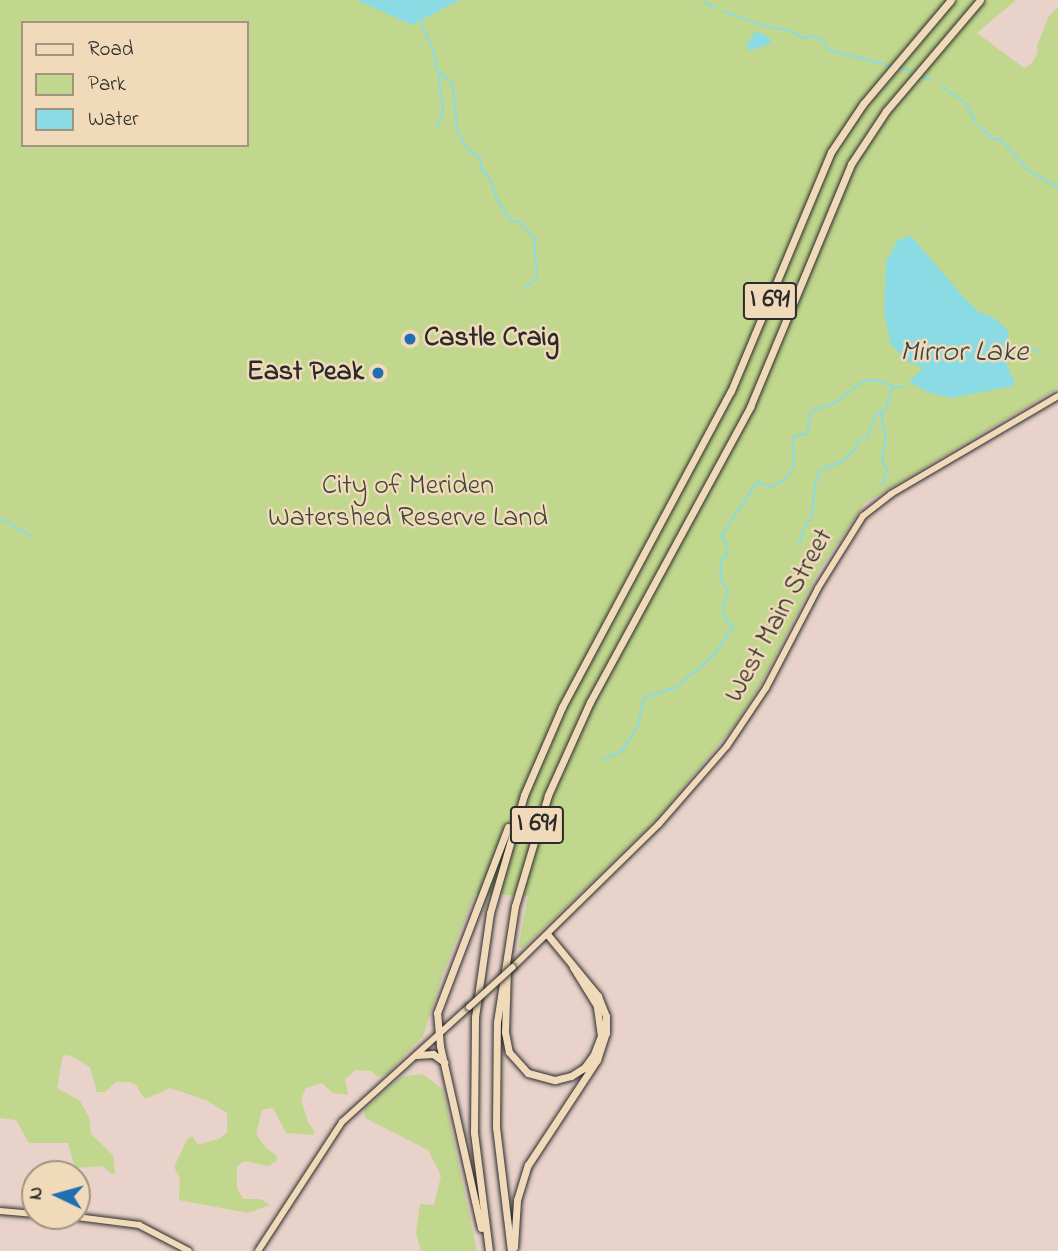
<!DOCTYPE html>
<html>
<head>
<meta charset="utf-8">
<style>
  body { margin:0 }
  #map { position:relative; width:1058px; height:1251px; overflow:hidden; background:#e8d2c9; font-family:"Indie Flower",sans-serif }
  div>[style] { position:absolute }
  .green>* { inset:0; background:#c0d78d }
  .water>* { inset:0; background:#8adbe4 }
  .stream>* { height:2px; margin:-1px; padding:0 1px; transform-origin:1px; border-radius:1px; background:#8adbe4 }
  .roads { filter:drop-shadow(0 0 2px #2b2b2b) drop-shadow(0 0 2px #2b2b2b) }
  .major>* { height:6px; margin:-3px; padding:0 3px; transform-origin:3px; border-radius:3px; background:#f0dab9 }
  .highway>* { height:7px; margin:-3.5px; padding:0 3.5px; transform-origin:3.5px; border-radius:3.5px; background:#f0dab9 }
  .bridges { filter:drop-shadow(0 0 2px #2b2b2b) drop-shadow(0 0 2px #2b2b2b) }
  .major-bridge>* { height:6px; margin:-3px; padding:0 3px; transform-origin:3px; border-radius:3px; background:#f0dab9 }
  .dots>* { width:19px; height:19px; translate:-50% -50%; box-sizing:border-box; border:4px solid #f0dab9; border-radius:50% }
  span { translate:-50% -50%; white-space:nowrap; text-align:center; line-height:1.15; -webkit-text-stroke:5px #f0dab9; paint-order:stroke }
  .shield-label span { padding:2px 5px; background:#f0dab9; border:2px solid; border-radius:5px; -webkit-text-stroke-width:0 }
  .shield-label { font-size:26px; color:#2b2b2b; font-weight:700 }
  .poi-label { font-size:28px; color:#2b2b2b; font-weight:700 }
  .left { translate:0 -50%; text-align:left }
  .right { translate:-100% -50%; text-align:right }
  .park-label { font-size:28px; color:#41453a }
  .street-label { font-size:28px; color:#2b2b2b }
  .water-label { font-size:30px; color:#394547; font-style:italic }
  .legend { position:absolute; left:21px; top:21px; width:228px; height:126px; box-sizing:border-box; background:#f0dab9; border:2px solid #a19480; margin:0; padding:9px 12px; list-style:none; font-size:21px; color:#2b2b2b }
  .legend li { display:flex; align-items:center; gap:14px; height:35px }
  .legend b { width:35px; border:2px solid #a19480 }
  .north { position:absolute; left:21px; top:1160px; width:70px; height:70px; box-sizing:border-box; background:#f0dab9; border:2px solid #a19480; border-radius:50%; rotate:275deg; font-size:19px; font-weight:700; line-height:28px; text-align:center; color:#2b2b2b }
  .north::after { content:''; display:block; margin:auto; width:24px; height:32px; background:#1f6fb2; clip-path:polygon(50% 0,100% 100%,50% 72%,0 100%) }
</style>
</head>
<body>
<div id="map">
  <div class="green">
    <div style="clip-path:polygon(evenodd,0 0,1016px 0,977px 33px,1024px 68px,1032px 63px,1038px 52px,1037px 46px,1049px 16px,1058px 7px,1058px 388px,865px 503px,819px 571px,761px 684px,734px 726px,656px 820px,523px 948px,519px 948px,519px 943px,528px 896px,475px 894px,443px 974px,423px 1036px,388px 1073px,378px 1077px,371px 1071px,356px 1070px,345px 1079px,348px 1095px,333px 1093px,322px 1083px,306px 1088px,301px 1099px,308px 1122px,315px 1132px,313px 1135px,286px 1133px,273px 1108px,262px 1110px,256px 1134px,266px 1148px,277px 1156px,276px 1162px,268px 1166px,245px 1161px,237px 1166px,237px 1188px,243px 1199px,261px 1199px,270px 1205px,248px 1213px,179px 1200px,180px 1178px,174px 1167px,187px 1140px,192px 1136px,198px 1145px,221px 1138px,227px 1132px,227px 1113px,206px 1100px,170px 1088px,145px 1099px,136px 1085px,129px 1082px,116px 1082px,105px 1092px,97px 1092px,90px 1067px,71px 1056px,63px 1055px,57px 1088px,80px 1101px,89px 1117px,91px 1134px,113px 1155px,115px 1173px,112px 1174px,102px 1166px,75px 1168px,68px 1143px,29px 1143px,16px 1120px,0 1118px,0 0,23px 23px,247px 23px,247px 145px,23px 145px,23px 23px)"></div>
    <div style="clip-path:polygon(423px 1074px,443px 1090px,477px 1251px,421px 1251px,416px 1233px,420px 1204px,434px 1205px,441px 1176px,428px 1150px,365px 1118px,364px 1110px,401px 1077px)"></div>
  </div>
  <div class="water">
    <div style="clip-path:polygon(357px 0,460px 0,412px 25px)"></div>
    <div style="clip-path:polygon(756px 31px,768px 37px,772px 43px,749px 51px,746px 46px)"></div>
    <div style="clip-path:polygon(911px 236px,966px 300px,980px 313px,991px 316px,1008px 330px,1007px 365px,1015px 383px,1013px 386px,952px 398px,930px 393px,909px 382px,923px 368px,909px 362px,891px 345px,884px 312px,886px 262px,898px 240px)"></div>
  </div>
  <div class="stream">
    <div style="left:704px;top:2px;width:13px;rotate:27deg"></div>
    <div style="left:723px;top:11px;width:29px;rotate:20deg"></div>
    <div style="left:420px;top:21px;width:31px;rotate:65deg"></div>
    <div style="left:433px;top:49px;width:24px;rotate:78deg"></div>
    <div style="left:438px;top:72px;width:17px;rotate:36deg"></div>
    <div style="left:452px;top:82px;width:50px;rotate:83.2deg"></div>
    <div style="left:458px;top:132px;width:23px;rotate:61deg"></div>
    <div style="left:469px;top:152px;width:12px;rotate:24deg"></div>
    <div style="left:480px;top:157px;width:11px;rotate:85deg"></div>
    <div style="left:481px;top:168px;width:16px;rotate:50deg"></div>
    <div style="left:491px;top:180px;width:18px;rotate:74deg"></div>
    <div style="left:496px;top:197px;width:27px;rotate:59deg"></div>
    <div style="left:510px;top:220px;width:10px;rotate:11deg"></div>
    <div style="left:520px;top:222px;width:21px;rotate:47deg"></div>
    <div style="left:534px;top:237px;width:41px;rotate:85.8deg"></div>
    <div style="left:537px;top:278px;width:16px;rotate:140deg"></div>
    <div style="left:754px;top:23px;width:37px;rotate:13deg"></div>
    <div style="left:790px;top:31px;width:15px;rotate:28deg"></div>
    <div style="left:803px;top:38px;width:10px;rotate:-11deg"></div>
    <div style="left:813px;top:36px;width:10px;rotate:24deg"></div>
    <div style="left:822px;top:40px;width:12px;rotate:55deg"></div>
    <div style="left:829px;top:50px;width:65px;rotate:14.3deg"></div>
    <div style="left:898px;top:67px;width:19px;rotate:18deg"></div>
    <div style="left:921px;top:75px;width:11px;rotate:27deg"></div>
    <div style="left:941px;top:86px;width:30px;rotate:34deg"></div>
    <div style="left:966px;top:103px;width:21px;rotate:65deg"></div>
    <div style="left:437px;top:126px;width:16px;rotate:-68deg"></div>
    <div style="left:443px;top:111px;width:32px;rotate:-97deg"></div>
    <div style="left:439px;top:79px;width:6px;rotate:-59deg"></div>
    <div style="left:979px;top:126px;width:18px;rotate:43deg"></div>
    <div style="left:992px;top:138px;width:9px;rotate:13deg"></div>
    <div style="left:1001px;top:140px;width:40px;rotate:48deg"></div>
    <div style="left:1028px;top:170px;width:35px;rotate:31deg"></div>
    <div style="left:1008px;top:360px;width:26px;rotate:-23deg"></div>
    <div style="left:1032px;top:350px;width:9px;rotate:18deg"></div>
    <div style="left:881px;top:413px;width:25px;rotate:79deg"></div>
    <div style="left:886px;top:438px;width:22px;rotate:100deg"></div>
    <div style="left:882px;top:460px;width:12px;rotate:66deg"></div>
    <div style="left:887px;top:471px;width:14px;rotate:111deg"></div>
    <div style="left:0;top:518px;width:36px;rotate:30deg"></div>
    <div style="left:799px;top:544px;width:20px;rotate:-72deg"></div>
    <div style="left:805px;top:525px;width:8px;rotate:-45deg"></div>
    <div style="left:811px;top:519px;width:34px;rotate:-83deg"></div>
    <div style="left:815px;top:485px;width:16px;rotate:-72deg"></div>
    <div style="left:820px;top:470px;width:25px;rotate:-21deg"></div>
    <div style="left:843px;top:461px;width:18px;rotate:-45deg"></div>
    <div style="left:856px;top:448px;width:6px;rotate:-81deg"></div>
    <div style="left:857px;top:442px;width:13px;rotate:-29deg"></div>
    <div style="left:868px;top:436px;width:25px;rotate:-69deg"></div>
    <div style="left:877px;top:413px;width:10px;rotate:-24deg"></div>
    <div style="left:886px;top:409px;width:23px;rotate:-75deg"></div>
    <div style="left:604px;top:759px;width:20px;rotate:-24deg"></div>
    <div style="left:622px;top:751px;width:30px;rotate:-57deg"></div>
    <div style="left:638px;top:726px;width:29px;rotate:-78deg"></div>
    <div style="left:644px;top:698px;width:33px;rotate:-18deg"></div>
    <div style="left:675px;top:688px;width:50px;rotate:-40.1deg"></div>
    <div style="left:713px;top:656px;width:36px;rotate:-56deg"></div>
    <div style="left:733px;top:626px;width:12px;rotate:-138deg"></div>
    <div style="left:724px;top:618px;width:11px;rotate:-95deg"></div>
    <div style="left:723px;top:607px;width:17px;rotate:-73deg"></div>
    <div style="left:728px;top:591px;width:16px;rotate:-120deg"></div>
    <div style="left:720px;top:577px;width:18px;rotate:-84deg"></div>
    <div style="left:722px;top:559px;width:6px;rotate:-31deg"></div>
    <div style="left:727px;top:556px;width:13px;rotate:-94deg"></div>
    <div style="left:726px;top:543px;width:9px;rotate:-126deg"></div>
    <div style="left:721px;top:536px;width:65px;rotate:-56.3deg"></div>
    <div style="left:757px;top:482px;width:15px;rotate:20deg"></div>
    <div style="left:771px;top:487px;width:15px;rotate:-28deg"></div>
    <div style="left:784px;top:480px;width:17px;rotate:-54deg"></div>
    <div style="left:794px;top:466px;width:29px;rotate:-92deg"></div>
    <div style="left:793px;top:437px;width:14px;rotate:-12deg"></div>
    <div style="left:807px;top:434px;width:23px;rotate:-80deg"></div>
    <div style="left:811px;top:411px;width:23px;rotate:-18deg"></div>
    <div style="left:833px;top:404px;width:39px;rotate:-37deg"></div>
    <div style="left:864px;top:381px;width:11px;rotate:-5deg"></div>
    <div style="left:875px;top:380px;width:21px;rotate:19deg"></div>
    <div style="left:895px;top:387px;width:10px"></div>
  </div>
  <div class="roads">
    <div class="major">
      <div style="left:513px;top:967px;width:204px;rotate:-44.4deg"></div>
      <div style="left:659px;top:824px;width:103px;rotate:-48.9deg"></div>
      <div style="left:727px;top:746px;width:70px;rotate:-56.1deg"></div>
      <div style="left:766px;top:688px;width:113px;rotate:-62.5deg"></div>
      <div style="left:818px;top:588px;width:85px;rotate:-58deg"></div>
      <div style="left:863px;top:516px;width:36px;rotate:-38deg"></div>
      <div style="left:891px;top:494px;width:194px;rotate:-30.4deg"></div>
      <div style="left:0;top:1211px;width:35px;rotate:5deg"></div>
      <div style="left:69px;top:1216px;width:71px;rotate:7.3deg"></div>
      <div style="left:139px;top:1225px;width:56px;rotate:27.5deg"></div>
      <div style="left:258px;top:1251px;width:154px;rotate:-56.9deg"></div>
      <div style="left:342px;top:1122px;width:171px;rotate:-42.2deg"></div>
    </div>
    <div class="highway">
      <div style="left:507px;top:969px;width:63px;rotate:91.8deg"></div>
      <div style="left:505px;top:1032px;width:20px;rotate:79deg"></div>
      <div style="left:509px;top:1052px;width:28px;rotate:48deg"></div>
      <div style="left:528px;top:1073px;width:28px;rotate:15deg"></div>
      <div style="left:555px;top:1080px;width:16px;rotate:-14deg"></div>
      <div style="left:571px;top:1076px;width:15px;rotate:-32deg"></div>
      <div style="left:584px;top:1068px;width:17px;rotate:-54deg"></div>
      <div style="left:594px;top:1054px;width:19px;rotate:-69deg"></div>
      <div style="left:601px;top:1036px;width:30px;rotate:-98deg"></div>
      <div style="left:597px;top:1006px;width:46px;rotate:-121.6deg"></div>
      <div style="left:416px;top:1055px;width:17px;rotate:-3deg"></div>
      <div style="left:433px;top:1054px;width:14px;rotate:36deg"></div>
      <div style="left:481px;top:1228px;width:187px;rotate:-102.7deg"></div>
      <div style="left:440px;top:1046px;width:33px;rotate:-95deg"></div>
      <div style="left:437px;top:1013px;width:199px;rotate:-69.1deg"></div>
      <div style="left:514px;top:1247px;width:47px;rotate:-86.3deg"></div>
      <div style="left:517px;top:1200px;width:37px;rotate:-73deg"></div>
      <div style="left:528px;top:1165px;width:126px;rotate:-56.7deg"></div>
      <div style="left:597px;top:1060px;width:28px;rotate:-72deg"></div>
      <div style="left:606px;top:1033px;width:17px;rotate:-90deg"></div>
      <div style="left:606px;top:1016px;width:22px;rotate:-112deg"></div>
      <div style="left:598px;top:996px;width:80px;rotate:-129.4deg"></div>
      <div style="left:489px;top:1251px;width:119px;rotate:-97.2deg"></div>
      <div style="left:474px;top:1133px;width:116px;rotate:-89.5deg"></div>
      <div style="left:475px;top:1017px;width:105px;rotate:-81.8deg"></div>
      <div style="left:490px;top:913px;width:123px;rotate:-73.9deg"></div>
      <div style="left:524px;top:795px;width:96px;rotate:-66.6deg"></div>
      <div style="left:562px;top:707px;width:358px;rotate:-61.9deg"></div>
      <div style="left:731px;top:391px;width:259px;rotate:-67.3deg"></div>
      <div style="left:831px;top:152px;width:58px;rotate:-56.3deg"></div>
      <div style="left:863px;top:104px;width:136px;rotate:-49.8deg"></div>
      <div style="left:511px;top:1251px;width:125px;rotate:-96.9deg"></div>
      <div style="left:496px;top:1127px;width:105px;rotate:-89.5deg"></div>
      <div style="left:497px;top:1022px;width:117px;rotate:-81.2deg"></div>
      <div style="left:515px;top:906px;width:116px;rotate:-73.4deg"></div>
      <div style="left:548px;top:795px;width:102px;rotate:-65.7deg"></div>
      <div style="left:590px;top:702px;width:336px;rotate:-61.5deg"></div>
      <div style="left:750px;top:407px;width:263px;rotate:-67.4deg"></div>
      <div style="left:851px;top:164px;width:64px;rotate:-56.6deg"></div>
      <div style="left:886px;top:111px;width:145px;rotate:-49.7deg"></div>
    </div>
  </div>
  <div class="bridges">
    <div class="major-bridge">
      <div style="left:469px;top:1007px;width:59px;rotate:-42.3deg"></div>
    </div>
  </div>
  <div class="dots">
    <div style="left:410px;top:339px;background:#1f6fb2"></div>
    <div style="left:378px;top:373px;background:#1f6fb2"></div>
  </div>
  <div class="shield-label">
    <span style="left:770px;top:301px">I 691</span>
    <span style="left:537px;top:825px">I 691</span>
  </div>
  <div class="poi-label">
    <span class="left" style="left:424px;top:339px">Castle Craig</span>
    <span class="right" style="left:364px;top:373px">East Peak</span>
  </div>
  <div class="park-label">
    <span style="left:408px;top:503px">City of Meriden<br>Watershed Reserve Land</span>
  </div>
  <div class="street-label">
    <span style="left:780px;top:616px;rotate:-61deg">West Main Street</span>
  </div>
  <div class="water-label">
    <span style="left:964px;top:353px">Mirror Lake</span>
  </div>
  <ul class="legend">
  <li><b style="height:9px;background:#f0dab9"></b>Road</li>
  <li><b style="height:19px;background:#c0d78d"></b>Park</li>
  <li><b style="height:19px;background:#8adbe4"></b>Water</li>
  </ul>
  <div class="north">N</div>
</div>
</body>
</html>
